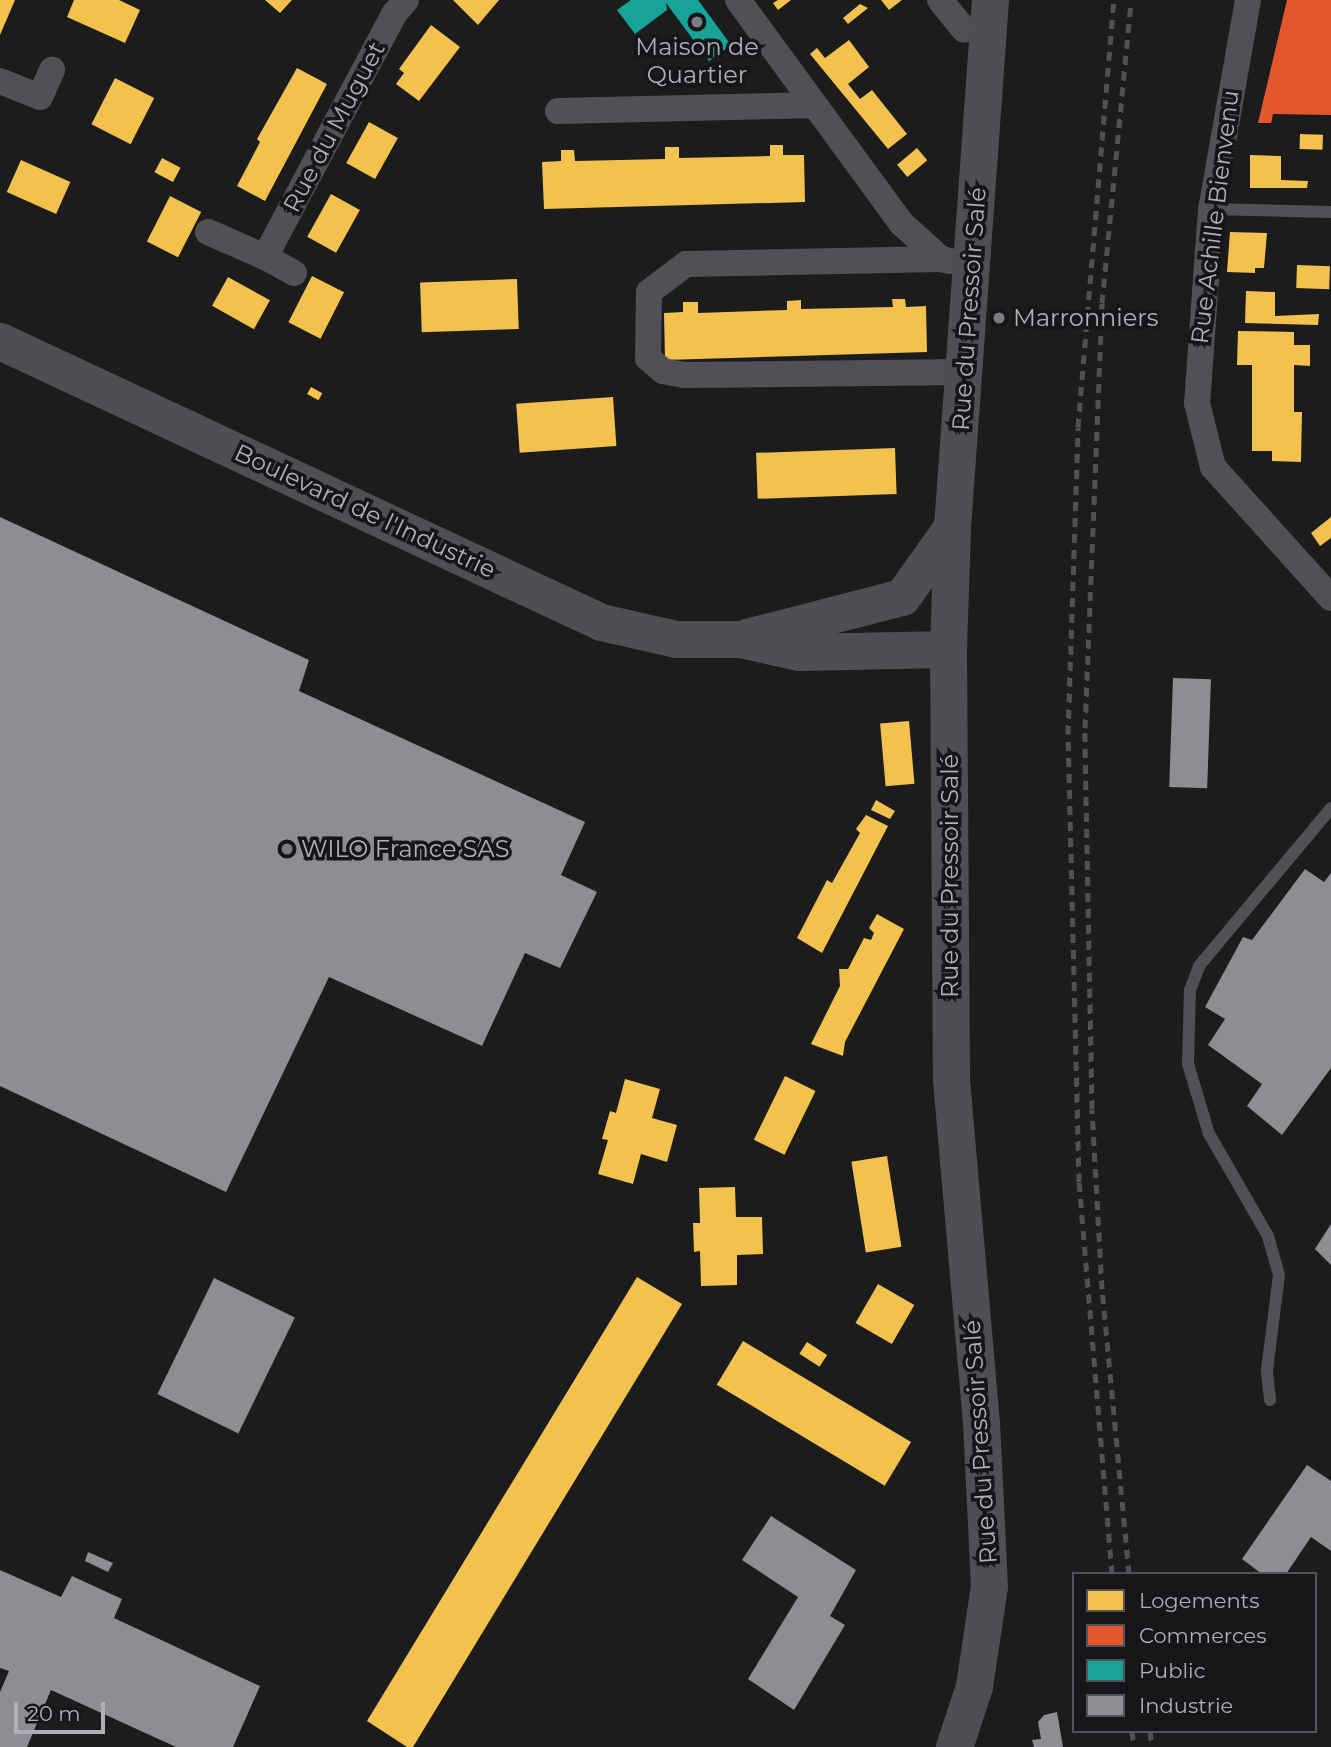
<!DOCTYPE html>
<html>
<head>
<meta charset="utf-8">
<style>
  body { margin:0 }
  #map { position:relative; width:1331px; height:1747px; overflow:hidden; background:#1c1c1c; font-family:Montserrat,sans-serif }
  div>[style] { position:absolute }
  .homes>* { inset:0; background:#f2c14e; transform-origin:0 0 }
  .shops>* { inset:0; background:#e4572e }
  .public>* { inset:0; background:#17a398 }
  .industry>* { inset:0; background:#8d8d92; transform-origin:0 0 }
  .lane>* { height:12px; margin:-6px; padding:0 6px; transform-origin:6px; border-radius:6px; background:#505155 }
  .street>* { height:26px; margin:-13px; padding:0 13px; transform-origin:13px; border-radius:13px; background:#505155 }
  .secondary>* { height:37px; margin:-18.5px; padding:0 18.5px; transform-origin:18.5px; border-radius:18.5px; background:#4f4f53 }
  .rail>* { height:5px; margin-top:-2.5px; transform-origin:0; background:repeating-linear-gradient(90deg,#505154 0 9px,transparent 0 16px) }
  .dots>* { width:19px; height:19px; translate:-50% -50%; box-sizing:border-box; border:4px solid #161618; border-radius:50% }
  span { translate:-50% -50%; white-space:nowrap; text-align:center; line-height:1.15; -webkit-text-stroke:7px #161618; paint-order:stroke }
  .poi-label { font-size:24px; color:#adafbd }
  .left { translate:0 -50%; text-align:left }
  .street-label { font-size:24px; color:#adafbd }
  .legend { position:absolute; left:1072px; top:1572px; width:245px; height:161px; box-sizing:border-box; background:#161618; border:2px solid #52535a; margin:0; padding:9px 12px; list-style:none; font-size:21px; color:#adafbd }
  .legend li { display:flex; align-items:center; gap:14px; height:35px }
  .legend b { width:35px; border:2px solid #52535a }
  .scale { position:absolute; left:14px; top:1702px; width:91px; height:32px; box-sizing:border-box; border:4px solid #adafbd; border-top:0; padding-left:9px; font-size:21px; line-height:24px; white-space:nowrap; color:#adafbd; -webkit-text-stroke:5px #161618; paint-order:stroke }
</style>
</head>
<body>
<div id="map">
  <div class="homes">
    <div style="clip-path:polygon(0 0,15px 0,0 35px)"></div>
    <div style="clip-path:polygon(74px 0,119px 0,140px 10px,125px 43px,67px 17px)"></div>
    <div style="clip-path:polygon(265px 0,292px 0,280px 13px)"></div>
    <div style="clip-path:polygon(453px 0,499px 0,478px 25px)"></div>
    <div style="clip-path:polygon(778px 0,791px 0,778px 10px,773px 3px)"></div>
    <div style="clip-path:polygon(881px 0,902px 0,889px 10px)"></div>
    <div style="clip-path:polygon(860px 4px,868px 8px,848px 24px,843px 18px)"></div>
    <div style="clip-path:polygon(431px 25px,460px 47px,419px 101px,396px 84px,404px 73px,399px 69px)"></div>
    <div style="clip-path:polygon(849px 40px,869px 67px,848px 84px,860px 99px,872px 90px,907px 134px,888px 149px,810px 54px,817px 48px,825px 58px)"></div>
    <div style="clip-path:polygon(297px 68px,327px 84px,265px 201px,237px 186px,260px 142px,257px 139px)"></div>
    <div style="left:115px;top:78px;width:44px;height:52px;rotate:27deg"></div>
    <div style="left:369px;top:122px;width:33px;height:47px;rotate:29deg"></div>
    <div style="left:1300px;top:134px;width:23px;height:15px;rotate:2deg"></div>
    <div style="clip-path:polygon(770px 145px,783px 145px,783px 155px,804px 155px,805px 202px,544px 209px,542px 162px,561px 161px,561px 150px,574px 150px,575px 161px,665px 159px,665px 147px,679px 147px,679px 158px,770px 156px)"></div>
    <div style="left:917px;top:148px;width:16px;height:26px;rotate:50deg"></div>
    <div style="clip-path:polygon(1250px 155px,1281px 156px,1281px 180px,1308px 181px,1307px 188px,1250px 188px)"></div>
    <div style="left:162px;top:158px;width:21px;height:16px;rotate:28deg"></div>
    <div style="left:21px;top:160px;width:54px;height:35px;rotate:24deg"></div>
    <div style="left:331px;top:194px;width:33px;height:49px;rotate:29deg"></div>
    <div style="left:170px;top:196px;width:35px;height:51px;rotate:27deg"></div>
    <div style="clip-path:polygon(1230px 232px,1267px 233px,1264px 268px,1255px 268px,1255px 273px,1227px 272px)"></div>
    <div style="left:1297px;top:265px;width:33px;height:23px;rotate:2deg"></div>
    <div style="left:312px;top:276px;width:36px;height:52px;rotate:27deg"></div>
    <div style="left:228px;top:277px;width:48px;height:33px;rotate:29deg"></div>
    <div style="left:517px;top:279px;width:50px;height:97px;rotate:88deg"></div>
    <div style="clip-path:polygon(1246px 291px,1275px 292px,1275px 316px,1319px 314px,1318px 325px,1245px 323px)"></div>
    <div style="clip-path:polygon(892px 299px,905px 299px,906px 307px,926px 306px,927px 352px,665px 360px,664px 313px,683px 312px,683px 302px,698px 302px,698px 313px,787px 310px,787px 301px,801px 300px,801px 309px,893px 307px)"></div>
    <div style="clip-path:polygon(1238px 331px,1294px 332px,1294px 345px,1310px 345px,1310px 366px,1294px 365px,1294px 412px,1302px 412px,1301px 462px,1272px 461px,1272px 451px,1252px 451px,1252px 365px,1237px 365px)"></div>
    <div style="left:311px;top:387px;width:13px;height:8px;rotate:29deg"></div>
    <div style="left:613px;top:397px;width:49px;height:97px;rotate:86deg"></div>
    <div style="left:895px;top:448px;width:46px;height:139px;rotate:88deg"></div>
    <div style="clip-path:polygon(1331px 517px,1331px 538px,1320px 546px,1311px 533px)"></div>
    <div style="left:909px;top:721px;width:63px;height:29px;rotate:85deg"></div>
    <div style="clip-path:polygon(876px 800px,895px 811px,890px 819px,871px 810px)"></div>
    <div style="clip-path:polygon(866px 815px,888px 826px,822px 953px,797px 938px,827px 880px,832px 883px,860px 833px,856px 829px)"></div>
    <div style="clip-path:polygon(877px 914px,904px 929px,845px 1042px,843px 1056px,811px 1044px,840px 986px,839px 969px,848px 969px,864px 938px,871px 940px,874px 933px,869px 928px)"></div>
    <div style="left:785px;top:1076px;width:34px;height:71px;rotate:26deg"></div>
    <div style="clip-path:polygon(625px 1079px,660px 1089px,652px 1118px,677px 1125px,667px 1162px,641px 1154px,633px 1184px,598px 1174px,608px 1140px,602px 1139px,610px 1111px,616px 1113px)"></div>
    <div style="left:887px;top:1156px;width:92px;height:36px;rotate:81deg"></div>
    <div style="clip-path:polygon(735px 1187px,736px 1217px,762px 1217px,763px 1254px,737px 1255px,737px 1285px,701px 1286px,700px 1251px,694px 1252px,693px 1223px,700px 1223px,699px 1188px)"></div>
    <div style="clip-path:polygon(637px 1277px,682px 1304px,413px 1747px,407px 1747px,367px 1721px)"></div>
    <div style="left:878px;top:1284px;width:42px;height:45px;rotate:30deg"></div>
    <div style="left:743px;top:1341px;width:196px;height:51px;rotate:31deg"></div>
    <div style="left:807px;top:1342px;width:24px;height:14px;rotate:33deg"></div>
  </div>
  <div class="shops">
    <div style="clip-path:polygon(1287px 0,1331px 0,1331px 115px,1273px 114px,1271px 123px,1258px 123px)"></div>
  </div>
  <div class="public">
    <div style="clip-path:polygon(631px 0,698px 0,731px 45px,709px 61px,666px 3px,667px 10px,635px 34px,617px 10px)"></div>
  </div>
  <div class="industry">
    <div style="clip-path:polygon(0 517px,309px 660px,299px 691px,585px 822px,561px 875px,597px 892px,560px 968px,525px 953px,482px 1046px,329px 977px,226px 1192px,0 1086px)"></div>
    <div style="left:1173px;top:678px;width:38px;height:109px;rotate:2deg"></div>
    <div style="clip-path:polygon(1305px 869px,1324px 882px,1331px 873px,1331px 1068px,1282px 1135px,1247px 1106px,1262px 1084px,1208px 1045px,1225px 1019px,1205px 1007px,1243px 937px,1252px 940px)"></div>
    <div style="clip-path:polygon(1331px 1224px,1331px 1265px,1315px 1249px)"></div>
    <div style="left:214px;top:1278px;width:90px;height:129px;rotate:26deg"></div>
    <div style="clip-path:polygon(1307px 1465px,1331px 1481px,1331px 1551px,1311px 1537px,1286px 1574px,1262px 1574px,1242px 1559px)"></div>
    <div style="clip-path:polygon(771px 1516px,856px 1570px,830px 1616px,845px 1625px,794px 1710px,748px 1679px,798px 1597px,742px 1560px)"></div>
    <div style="clip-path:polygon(88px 1552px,113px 1563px,108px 1572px,85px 1561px)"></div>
    <div style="clip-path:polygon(0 1570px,61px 1597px,72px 1576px,122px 1599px,114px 1618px,260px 1686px,233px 1747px,176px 1747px,51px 1690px,27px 1747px,0 1747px,0 1692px,9px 1671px,0 1668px)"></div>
    <div style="clip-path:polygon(1057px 1712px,1063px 1747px,1034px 1747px,1032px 1740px,1041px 1739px,1038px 1722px,1044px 1715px)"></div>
  </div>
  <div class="lane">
    <div style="left:1211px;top:209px;width:120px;rotate:1.4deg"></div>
    <div style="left:1270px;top:1400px;width:30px;rotate:-96deg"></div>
    <div style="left:1267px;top:1370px;width:96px;rotate:-82.8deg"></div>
    <div style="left:1279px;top:1275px;width:41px;rotate:-105.8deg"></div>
    <div style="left:1268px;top:1236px;width:118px;rotate:-120deg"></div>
    <div style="left:1209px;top:1134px;width:73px;rotate:-106.7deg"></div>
    <div style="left:1188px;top:1064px;width:74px;rotate:-88.5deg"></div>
    <div style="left:1190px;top:990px;width:26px;rotate:-69deg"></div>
    <div style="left:1199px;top:966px;width:206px;rotate:-50.1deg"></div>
  </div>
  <div class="street">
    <div style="left:738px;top:0;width:276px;rotate:53.8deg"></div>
    <div style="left:901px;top:223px;width:54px;rotate:42deg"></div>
    <div style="left:941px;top:259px;width:9px;rotate:13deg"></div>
    <div style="left:940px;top:0;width:38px;rotate:51deg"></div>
    <div style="left:1248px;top:0;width:212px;rotate:100deg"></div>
    <div style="left:1211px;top:209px;width:195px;rotate:94.1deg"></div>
    <div style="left:1197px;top:403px;width:66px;rotate:76deg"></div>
    <div style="left:1213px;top:467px;width:176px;rotate:48deg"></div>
    <div style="left:0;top:81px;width:43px;rotate:21.8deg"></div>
    <div style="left:40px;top:97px;width:30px;rotate:-66deg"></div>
    <div style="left:558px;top:111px;width:255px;rotate:-1.3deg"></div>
    <div style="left:208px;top:232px;width:62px;rotate:23.7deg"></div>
    <div style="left:941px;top:259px;width:255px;rotate:178.9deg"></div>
    <div style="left:686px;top:264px;width:46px;rotate:142.9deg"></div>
    <div style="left:649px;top:292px;width:66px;rotate:90.9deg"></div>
    <div style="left:648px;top:358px;width:20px;rotate:41deg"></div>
    <div style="left:663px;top:371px;width:21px;rotate:11deg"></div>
    <div style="left:684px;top:375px;width:280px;rotate:-0.6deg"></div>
    <div style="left:294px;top:273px;width:33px;rotate:-151deg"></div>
    <div style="left:265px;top:257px;width:275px;rotate:-62deg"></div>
    <div style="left:394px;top:14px;width:18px;rotate:-49deg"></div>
  </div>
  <div class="secondary">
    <div style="left:0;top:341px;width:663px;rotate:25.06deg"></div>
    <div style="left:601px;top:622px;width:77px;rotate:12.8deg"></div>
    <div style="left:676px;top:639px;width:64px"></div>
    <div style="left:740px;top:639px;width:60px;rotate:12.4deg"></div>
    <div style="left:799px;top:652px;width:149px;rotate:-1.2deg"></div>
    <div style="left:747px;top:637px;width:160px;rotate:-14.5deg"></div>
    <div style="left:902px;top:597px;width:86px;rotate:-54.5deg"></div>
    <div style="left:954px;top:1747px;width:64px;rotate:-71.8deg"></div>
    <div style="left:974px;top:1686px;width:101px;rotate:-81.5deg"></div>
    <div style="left:989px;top:1586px;width:163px;rotate:-92.8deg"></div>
    <div style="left:981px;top:1423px;width:345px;rotate:-95deg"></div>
    <div style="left:951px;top:1079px;width:430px;rotate:-90.4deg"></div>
    <div style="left:948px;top:649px;width:122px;rotate:-88.1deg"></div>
    <div style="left:952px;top:527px;width:528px;rotate:-85.88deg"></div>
  </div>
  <div class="rail">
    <div style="left:1112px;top:1574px;width:393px;rotate:-94.8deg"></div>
    <div style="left:1079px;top:1182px;width:448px;rotate:-91.4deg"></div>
    <div style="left:1068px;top:734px;width:307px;rotate:-88.1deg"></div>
    <div style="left:1078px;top:427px;width:429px;rotate:-85.2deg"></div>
    <div style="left:1129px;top:1574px;width:286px;rotate:-95.4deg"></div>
    <div style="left:1102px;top:1289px;width:180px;rotate:-93.2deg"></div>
    <div style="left:1092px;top:1109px;width:381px;rotate:-91.1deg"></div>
    <div style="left:1085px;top:728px;width:425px;rotate:-87.7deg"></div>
    <div style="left:1102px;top:303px;width:304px;rotate:-84.5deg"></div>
    <div style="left:1132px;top:1731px;width:16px;rotate:83deg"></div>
    <div style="left:1150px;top:1731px;width:16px;rotate:83deg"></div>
  </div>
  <div class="dots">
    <div style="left:697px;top:22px;background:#7a7c85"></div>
    <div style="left:999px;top:318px;background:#7a7c85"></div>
    <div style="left:287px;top:849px;background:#7a7c85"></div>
  </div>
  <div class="poi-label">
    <span style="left:697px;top:61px">Maison de<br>Quartier</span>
    <span class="left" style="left:1013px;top:318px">Marronniers</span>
    <span class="left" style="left:301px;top:849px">WILO France SAS</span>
  </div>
  <div class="street-label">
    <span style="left:334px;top:127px;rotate:-62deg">Rue du Muguet</span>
    <span style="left:1215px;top:217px;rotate:-83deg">Rue Achille Bienvenu</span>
    <span style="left:969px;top:309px;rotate:-86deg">Rue du Pressoir Salé</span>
    <span style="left:365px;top:511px;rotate:25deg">Boulevard de l'Industrie</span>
    <span style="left:950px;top:876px;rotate:-90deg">Rue du Pressoir Salé</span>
    <span style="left:980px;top:1442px;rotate:-94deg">Rue du Pressoir Salé</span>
  </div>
  <ul class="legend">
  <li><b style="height:19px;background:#f2c14e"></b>Logements</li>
  <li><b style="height:19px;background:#e4572e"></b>Commerces</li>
  <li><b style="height:19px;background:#17a398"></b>Public</li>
  <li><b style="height:19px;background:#8d8d92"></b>Industrie</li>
  </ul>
  <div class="scale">20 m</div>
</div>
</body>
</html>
